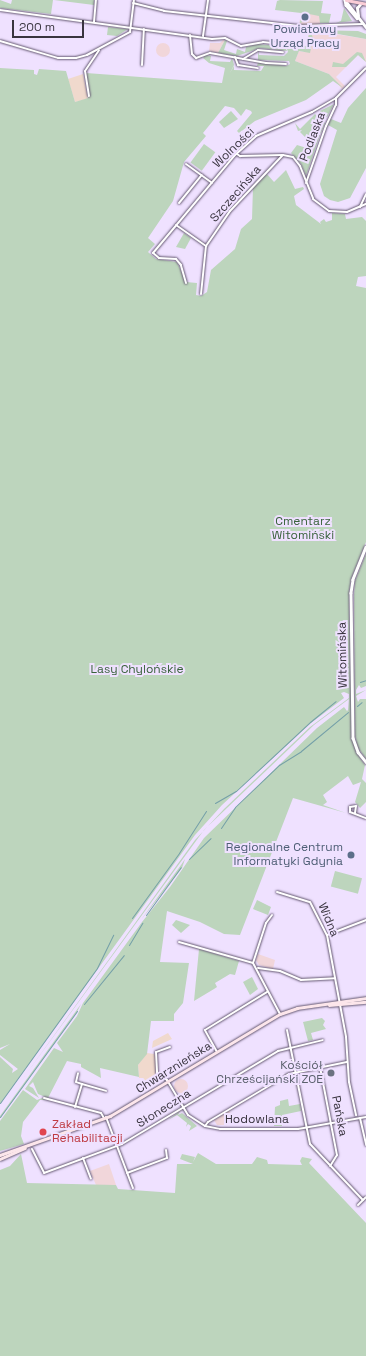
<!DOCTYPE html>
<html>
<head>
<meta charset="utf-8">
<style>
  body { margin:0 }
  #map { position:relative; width:366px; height:1356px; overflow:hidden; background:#efe1ff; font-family:"Space Grotesk",sans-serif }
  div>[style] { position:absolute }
  .commercial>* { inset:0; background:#f1d6da }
  .round { border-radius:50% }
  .industrial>* { inset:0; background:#f0d9cd }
  .green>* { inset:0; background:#bdd5bd; transform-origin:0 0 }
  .stream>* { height:1px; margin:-0.5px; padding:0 0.5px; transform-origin:0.5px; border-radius:0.5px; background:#749fa8 }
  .roads { filter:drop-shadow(0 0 1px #645871) drop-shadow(0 0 1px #645871) }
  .minor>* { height:2px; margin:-1px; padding:0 1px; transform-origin:1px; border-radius:1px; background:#fff }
  .tertiary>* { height:2.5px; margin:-1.25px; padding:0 1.25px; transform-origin:1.25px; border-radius:1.25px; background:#fff }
  .secondary>* { height:2.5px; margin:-1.25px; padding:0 1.25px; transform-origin:1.25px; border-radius:1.25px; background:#fce6eb }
  .primary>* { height:3px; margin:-1.5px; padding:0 1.5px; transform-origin:1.5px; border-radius:1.5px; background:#facdd7 }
  .dots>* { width:11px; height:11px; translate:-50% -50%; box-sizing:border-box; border:2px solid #efe1ff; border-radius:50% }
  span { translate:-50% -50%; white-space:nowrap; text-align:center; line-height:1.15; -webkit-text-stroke:4px #efe1ff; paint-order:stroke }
  .service-label { font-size:12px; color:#4e5e75 }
  .right { translate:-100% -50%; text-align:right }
  .street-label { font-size:12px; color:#39343f }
  .park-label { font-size:12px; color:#38623b }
  .worship-label { font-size:12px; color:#5b616d }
  .health-label { font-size:12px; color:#be3a42 }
  .left { translate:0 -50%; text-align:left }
  .scale { position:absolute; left:12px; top:20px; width:72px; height:18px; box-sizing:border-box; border:2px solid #39343f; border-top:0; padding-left:5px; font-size:12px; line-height:14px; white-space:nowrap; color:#39343f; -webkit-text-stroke:3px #efe1ff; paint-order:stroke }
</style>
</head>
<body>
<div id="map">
  <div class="commercial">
    <div style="clip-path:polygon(301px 13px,321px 15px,320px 25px,299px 25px)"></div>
    <div style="clip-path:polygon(310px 30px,366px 39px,366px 62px,358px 55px,336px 77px,345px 86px,342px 89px,329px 74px,295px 61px,299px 51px,304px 52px)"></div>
    <div style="clip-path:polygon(223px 40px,225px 40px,218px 53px,209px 51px,210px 43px,220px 43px)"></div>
    <div class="round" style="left:156px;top:43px;width:14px;height:14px"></div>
    <div style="clip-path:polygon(258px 954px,275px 960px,273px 969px,259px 965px,256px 960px)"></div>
    <div class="round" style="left:174px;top:1079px;width:14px;height:14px"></div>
    <div style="clip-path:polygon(229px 1111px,234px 1117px,233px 1125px,217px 1125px,214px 1120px)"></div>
    <div style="clip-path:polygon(109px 1164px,116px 1185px,96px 1185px,90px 1171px)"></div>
  </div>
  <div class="industrial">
    <div style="clip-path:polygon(83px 74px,88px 99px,75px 102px,68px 79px)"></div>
    <div style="clip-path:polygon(168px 1033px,172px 1039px,152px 1048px,153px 1041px)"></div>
    <div style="clip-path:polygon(147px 1053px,154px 1054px,157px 1060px,155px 1076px,146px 1081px,143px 1078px,139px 1078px,138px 1065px)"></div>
  </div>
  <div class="green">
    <div style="clip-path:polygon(0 0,11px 4px,12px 0,53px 0,51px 14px,0 8px)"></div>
    <div style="clip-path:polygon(54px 0,94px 0,94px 5px)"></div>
    <div style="clip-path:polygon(280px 0,323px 1px,321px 13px,331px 14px,329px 23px,320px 23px,319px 16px,309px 14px,302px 15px,301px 21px,307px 19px,307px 20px,300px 23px,301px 13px,275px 10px,277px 1px)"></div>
    <div style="clip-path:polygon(344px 8px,352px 21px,336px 23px,341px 21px)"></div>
    <div style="clip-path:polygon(108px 27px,128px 29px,117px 36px,107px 35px)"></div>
    <div style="clip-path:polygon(310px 30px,313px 38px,310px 53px,299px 51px,295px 61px,329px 74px,343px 88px,333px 81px,306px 100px,255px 121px,239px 133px,237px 131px,252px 113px,251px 111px,246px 109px,241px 116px,234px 108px,225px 106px,203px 133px,206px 136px,184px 162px,173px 201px,148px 238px,155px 244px,148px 252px,156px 259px,177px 262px,186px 282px,197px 283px,196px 295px,201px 296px,207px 292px,211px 270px,235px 249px,241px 229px,252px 219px,253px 187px,267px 174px,274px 182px,286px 170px,295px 189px,303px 187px,304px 189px,294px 196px,296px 205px,321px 224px,320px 222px,324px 219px,326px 222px,332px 220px,332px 213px,345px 214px,346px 219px,362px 217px,366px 221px,366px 276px,358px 277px,356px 286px,366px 288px,366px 542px,351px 579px,349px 592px,352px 738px,356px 752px,365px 765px,362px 779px,366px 783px,366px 802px,360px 808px,355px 802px,361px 782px,353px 785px,348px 776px,323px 795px,327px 802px,323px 805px,346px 813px,293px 798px,240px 935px,224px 934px,200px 922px,167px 911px,160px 962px,189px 963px,183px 1003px,174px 1014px,174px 1021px,151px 1021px,147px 1054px,138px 1065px,139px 1077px,100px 1068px,101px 1078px,81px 1067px,81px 1064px,67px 1061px,48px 1098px,38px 1094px,33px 1082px,29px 1086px,33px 1088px,39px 1098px,25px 1089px,54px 1048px,63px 1052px,57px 1043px,77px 1016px,83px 1003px,142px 922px,170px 887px,204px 838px,317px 728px,344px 707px,347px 711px,348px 710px,349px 699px,314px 725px,204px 830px,24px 1077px,195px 840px,224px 809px,310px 727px,349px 698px,349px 694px,344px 692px,341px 693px,344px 698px,311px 723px,222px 805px,195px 835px,0 1104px,0 1057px,13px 1069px,12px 1073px,18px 1069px,0 1055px,0 1050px,10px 1044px,0 1048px,0 68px,34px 70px,34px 74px,37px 75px,39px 69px,66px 71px,75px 102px,88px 98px,86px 73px,222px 83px,225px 68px,209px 63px,203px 58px,205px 55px,211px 56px,210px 61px,230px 62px,232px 58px,234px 65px,230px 73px,234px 66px,234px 70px,261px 71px,264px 66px,257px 66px,258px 62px,286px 66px,290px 64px,289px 61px,258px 60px,258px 51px,259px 55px,284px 56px,288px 52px,287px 49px,295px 45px,306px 46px)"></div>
    <div style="clip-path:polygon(314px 30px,358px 31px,366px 34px,366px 39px,332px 33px,317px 33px)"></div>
    <div style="clip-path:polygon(225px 40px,227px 41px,224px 50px,236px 54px,237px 49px,245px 52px,246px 47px,257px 44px,291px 47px,286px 49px,287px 51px,260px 48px,237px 56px,218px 53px)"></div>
    <div style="clip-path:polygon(357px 52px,362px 53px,366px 62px,358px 55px,346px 67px,332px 67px,333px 62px,343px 64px)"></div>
    <div style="clip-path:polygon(366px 88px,366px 168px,350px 198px,338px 202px,330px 200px,324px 196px,320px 184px,337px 130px,328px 125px,331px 119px,341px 123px,348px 108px)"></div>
    <div style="clip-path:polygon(334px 104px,327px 117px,320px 117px,320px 111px)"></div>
    <div style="clip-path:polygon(231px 111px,238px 119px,224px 128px,219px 122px)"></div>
    <div style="clip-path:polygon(315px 114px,325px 123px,321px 133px,314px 135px,313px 139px,306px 138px,300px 132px,302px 130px,298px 131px,295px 123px,300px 129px)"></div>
    <div style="clip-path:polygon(317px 135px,320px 135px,306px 176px,301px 164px,291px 153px,297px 145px,313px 150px)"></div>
    <div style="left:204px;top:144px;width:14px;height:23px;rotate:36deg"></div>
    <div style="clip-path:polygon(184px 233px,191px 238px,185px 249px,176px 247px)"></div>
    <div style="clip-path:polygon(366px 554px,366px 686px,361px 688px,359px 685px,356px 690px,356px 694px,366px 690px,356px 696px,358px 702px,360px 699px,366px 699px,366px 759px,358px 748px,355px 736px,354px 595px,355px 581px)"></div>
    <div style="clip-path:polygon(185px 859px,182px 868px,141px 920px,181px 865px)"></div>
    <div style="left:335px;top:871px;width:28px;height:16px;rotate:15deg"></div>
    <div style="clip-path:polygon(257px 900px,271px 907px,268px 915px,253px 909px)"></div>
    <div style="clip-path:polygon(176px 920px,190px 925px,181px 933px,172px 925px)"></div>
    <div style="clip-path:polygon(199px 949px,239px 961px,235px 975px,230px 974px,215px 983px,217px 987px,214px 989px,194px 1001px)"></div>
    <div style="clip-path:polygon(252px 977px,258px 989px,250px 995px,243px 982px)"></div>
    <div style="clip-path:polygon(81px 1004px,77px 1012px,0 1118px,0 1116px)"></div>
    <div style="clip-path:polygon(322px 1018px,325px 1021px,323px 1025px,326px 1029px,311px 1033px,313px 1040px,308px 1041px,303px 1022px)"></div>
    <div style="clip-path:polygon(23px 1090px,37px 1100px,42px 1098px,47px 1100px,40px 1100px,23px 1122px,21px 1136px,24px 1144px,0 1151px,0 1121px)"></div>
    <div style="clip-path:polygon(288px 1099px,289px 1106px,300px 1104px,301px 1111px,282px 1115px,282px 1126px,274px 1126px,275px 1107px,280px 1105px,280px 1101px)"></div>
    <div style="clip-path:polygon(180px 1111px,178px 1115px,182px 1113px,197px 1126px,189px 1131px,191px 1126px,188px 1124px,186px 1127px,187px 1123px,177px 1115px,168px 1120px)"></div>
    <div style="clip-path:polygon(198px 1153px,216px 1164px,252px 1164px,257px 1157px,267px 1160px,268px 1164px,302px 1165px,300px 1161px,302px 1157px,312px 1159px,309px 1163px,366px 1223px,366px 1356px,0 1356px,0 1170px,10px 1166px,21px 1154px,27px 1183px,116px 1185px,118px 1189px,175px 1193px,177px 1164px,193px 1164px,180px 1159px,182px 1154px,195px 1157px,193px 1162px)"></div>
  </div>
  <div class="stream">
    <div style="left:360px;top:682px;width:6px;rotate:-18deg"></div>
    <div style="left:357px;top:706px;width:6px;rotate:-39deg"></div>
    <div style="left:215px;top:803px;width:24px;rotate:-30deg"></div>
    <div style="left:236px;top:791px;width:101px;rotate:-43deg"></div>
    <div style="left:310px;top:722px;width:33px;rotate:-39deg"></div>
    <div style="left:221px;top:828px;width:25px;rotate:-56deg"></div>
    <div style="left:235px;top:807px;width:61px;rotate:-43.7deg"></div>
    <div style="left:279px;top:765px;width:26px;rotate:-32deg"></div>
    <div style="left:301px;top:751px;width:61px;rotate:-39.7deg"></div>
    <div style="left:189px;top:859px;width:30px;rotate:-44deg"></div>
    <div style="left:146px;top:915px;width:59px;rotate:-53.9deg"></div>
    <div style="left:132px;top:918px;width:80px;rotate:-54.1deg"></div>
    <div style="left:179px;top:853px;width:50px;rotate:-57.3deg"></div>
    <div style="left:129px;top:945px;width:26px;rotate:-59deg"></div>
    <div style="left:84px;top:1004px;width:63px;rotate:-50.8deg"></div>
    <div style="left:0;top:1103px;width:166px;rotate:-54.3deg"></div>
    <div style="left:97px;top:968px;width:37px;rotate:-64deg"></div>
    <div style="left:0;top:1117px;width:131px;rotate:-54deg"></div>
  </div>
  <div class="roads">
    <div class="minor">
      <div style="left:133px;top:3px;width:32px;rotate:14deg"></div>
      <div style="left:164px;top:11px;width:136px;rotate:6.3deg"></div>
      <div style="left:299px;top:26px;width:64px;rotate:-1.8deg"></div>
      <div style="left:0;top:10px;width:214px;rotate:7.8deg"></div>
      <div style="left:212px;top:39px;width:13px;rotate:-4deg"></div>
      <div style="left:225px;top:38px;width:18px;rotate:27deg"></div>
      <div style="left:241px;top:46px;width:22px;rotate:-10deg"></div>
      <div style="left:263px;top:42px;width:30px;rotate:6deg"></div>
      <div style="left:94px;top:22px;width:22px;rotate:-85deg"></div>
      <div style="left:190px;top:35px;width:19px;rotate:84deg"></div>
      <div style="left:192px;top:54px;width:6px;rotate:45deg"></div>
      <div style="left:196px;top:58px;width:15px;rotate:-20deg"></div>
      <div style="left:210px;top:53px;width:57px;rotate:10.1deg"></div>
      <div style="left:266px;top:63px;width:20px;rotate:3deg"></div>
      <div style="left:203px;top:36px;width:36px;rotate:-82deg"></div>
      <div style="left:0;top:41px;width:60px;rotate:16.3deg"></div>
      <div style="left:58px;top:58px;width:18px"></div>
      <div style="left:76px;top:58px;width:11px;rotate:-15deg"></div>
      <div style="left:87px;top:55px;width:49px;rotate:-28.1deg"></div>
      <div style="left:130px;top:32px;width:32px;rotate:-83deg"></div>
      <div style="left:235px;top:57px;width:9px;rotate:69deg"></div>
      <div style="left:238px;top:65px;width:20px;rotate:9deg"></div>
      <div style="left:243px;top:59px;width:17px;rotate:-31deg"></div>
      <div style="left:258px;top:50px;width:25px;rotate:5deg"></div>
      <div style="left:142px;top:65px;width:36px;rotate:-87deg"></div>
      <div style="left:89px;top:96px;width:25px;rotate:-99deg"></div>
      <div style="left:85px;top:71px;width:25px;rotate:-56deg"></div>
      <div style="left:237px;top:154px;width:4px;rotate:34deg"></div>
      <div style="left:240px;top:156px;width:43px;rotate:-1.3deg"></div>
      <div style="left:283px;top:155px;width:10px;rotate:11deg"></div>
      <div style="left:293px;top:157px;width:11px;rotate:52deg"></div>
      <div style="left:300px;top:166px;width:35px;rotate:68deg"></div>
      <div style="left:313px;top:199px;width:20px;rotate:37deg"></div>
      <div style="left:329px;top:211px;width:18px;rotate:3deg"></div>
      <div style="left:347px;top:212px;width:21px;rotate:-23deg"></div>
      <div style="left:186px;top:164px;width:32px;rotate:36deg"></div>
      <div style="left:306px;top:183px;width:60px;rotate:-70.7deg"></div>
      <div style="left:326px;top:126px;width:23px;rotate:-65deg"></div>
      <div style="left:336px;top:105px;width:7px;rotate:-90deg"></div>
      <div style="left:179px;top:203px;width:36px;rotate:-51deg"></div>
      <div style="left:360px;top:207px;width:14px;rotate:-65deg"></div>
      <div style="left:176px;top:225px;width:37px;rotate:35deg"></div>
      <div style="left:186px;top:283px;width:19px;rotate:-106deg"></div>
      <div style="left:181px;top:265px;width:8px;rotate:-130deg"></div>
      <div style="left:176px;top:259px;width:17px;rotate:-177deg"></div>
      <div style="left:159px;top:258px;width:8px;rotate:-140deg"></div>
      <div style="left:153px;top:253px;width:126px;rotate:-50.1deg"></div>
      <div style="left:234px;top:156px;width:30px;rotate:-42deg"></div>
      <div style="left:256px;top:136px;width:61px;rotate:-23.2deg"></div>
      <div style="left:312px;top:112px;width:28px;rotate:-30deg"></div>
      <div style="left:336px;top:98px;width:42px;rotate:-45deg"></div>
      <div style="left:201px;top:294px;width:48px;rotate:-84.1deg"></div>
      <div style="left:206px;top:246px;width:42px;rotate:-55.6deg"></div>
      <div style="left:230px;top:211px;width:77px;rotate:-46.6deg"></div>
      <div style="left:355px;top:813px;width:7px;rotate:-82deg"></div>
      <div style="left:356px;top:806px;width:6px;rotate:171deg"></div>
      <div style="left:350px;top:807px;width:5px;rotate:90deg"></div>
      <div style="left:350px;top:812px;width:17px;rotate:21deg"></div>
      <div style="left:277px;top:892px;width:34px;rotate:17deg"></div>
      <div style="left:310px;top:902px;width:37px;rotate:63deg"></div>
      <div style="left:327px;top:935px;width:104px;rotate:79.4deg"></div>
      <div style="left:346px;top:1037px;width:45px;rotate:86.2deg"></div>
      <div style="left:349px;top:1082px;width:34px;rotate:78deg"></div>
      <div style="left:327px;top:935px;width:42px;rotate:-21deg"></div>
      <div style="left:179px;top:942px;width:77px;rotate:15.8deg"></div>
      <div style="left:253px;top:963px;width:58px;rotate:62.1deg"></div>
      <div style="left:253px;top:963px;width:42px;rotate:-72deg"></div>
      <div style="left:266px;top:923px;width:10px;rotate:-53deg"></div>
      <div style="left:258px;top:968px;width:22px;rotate:8deg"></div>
      <div style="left:280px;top:971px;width:23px;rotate:23deg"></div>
      <div style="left:301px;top:980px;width:34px;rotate:-3deg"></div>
      <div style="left:287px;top:1030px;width:116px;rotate:78.6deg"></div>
      <div style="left:310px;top:1144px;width:77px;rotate:46.6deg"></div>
      <div style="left:170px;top:1047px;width:15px;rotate:160deg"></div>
      <div style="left:156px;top:1052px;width:21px;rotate:87deg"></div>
      <div style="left:157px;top:1073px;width:12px;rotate:35deg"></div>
      <div style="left:167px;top:1080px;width:41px;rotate:59deg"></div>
      <div style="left:188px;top:1115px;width:20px;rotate:33deg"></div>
      <div style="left:205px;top:1126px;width:15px;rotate:11deg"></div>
      <div style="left:220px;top:1129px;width:78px"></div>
      <div style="left:298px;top:1129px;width:69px;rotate:-10deg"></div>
      <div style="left:217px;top:1052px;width:25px;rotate:-119deg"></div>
      <div style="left:205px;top:1030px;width:73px;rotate:-31.5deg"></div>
      <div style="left:320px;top:1067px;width:90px;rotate:79.1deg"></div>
      <div style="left:337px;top:1155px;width:13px;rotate:122deg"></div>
      <div style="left:82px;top:1084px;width:25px;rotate:16deg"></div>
      <div style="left:44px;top:1098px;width:59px;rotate:14.7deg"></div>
      <div style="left:101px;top:1113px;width:6px;rotate:59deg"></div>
      <div style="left:75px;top:1107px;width:24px;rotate:-73deg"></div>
      <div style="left:82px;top:1084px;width:6px;rotate:-162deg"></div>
      <div style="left:76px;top:1082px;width:9px;rotate:-77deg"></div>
      <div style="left:106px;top:1117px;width:76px;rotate:69.2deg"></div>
      <div style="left:360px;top:1118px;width:28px;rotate:77deg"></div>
      <div style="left:205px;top:1126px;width:5px;rotate:-53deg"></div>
      <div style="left:208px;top:1122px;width:94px;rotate:-30.7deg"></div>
      <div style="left:289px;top:1074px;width:59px;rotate:-11.7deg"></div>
      <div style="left:32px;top:1149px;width:27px;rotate:63deg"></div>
      <div style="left:44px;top:1173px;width:83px;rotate:-20.4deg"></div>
      <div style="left:122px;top:1144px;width:182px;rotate:-30.8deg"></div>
      <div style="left:278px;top:1051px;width:46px;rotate:-13.7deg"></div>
      <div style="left:83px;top:1158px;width:22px;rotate:69deg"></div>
      <div style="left:127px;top:1173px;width:43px;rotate:-20.6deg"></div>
      <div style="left:167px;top:1158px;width:8px;rotate:-97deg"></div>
      <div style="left:358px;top:1205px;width:11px;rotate:-45deg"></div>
    </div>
    <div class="tertiary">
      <div style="left:345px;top:0;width:34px;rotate:52deg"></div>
      <div style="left:345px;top:0;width:5px;rotate:79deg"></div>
      <div style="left:346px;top:5px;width:17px;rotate:50deg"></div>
      <div style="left:358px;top:16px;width:8px;rotate:-97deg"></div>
      <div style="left:357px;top:8px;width:6px;rotate:-51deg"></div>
      <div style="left:366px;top:547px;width:35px;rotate:112deg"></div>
      <div style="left:353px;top:580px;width:13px;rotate:99deg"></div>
      <div style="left:351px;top:593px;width:145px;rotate:89.2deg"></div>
      <div style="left:353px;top:738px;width:15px;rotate:70deg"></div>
      <div style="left:358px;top:752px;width:13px;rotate:51deg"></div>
    </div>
    <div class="secondary">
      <div style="left:329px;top:1005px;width:37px;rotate:-5deg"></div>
      <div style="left:0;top:1155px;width:117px;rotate:-19.5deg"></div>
      <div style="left:110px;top:1116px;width:198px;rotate:-31deg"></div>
      <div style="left:280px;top:1014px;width:18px;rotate:-19deg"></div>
      <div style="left:297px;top:1008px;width:70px;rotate:-8.2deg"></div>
      <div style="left:0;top:1159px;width:27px;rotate:-24deg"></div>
    </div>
    <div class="primary">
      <div style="left:346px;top:0;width:20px;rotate:11deg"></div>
    </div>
  </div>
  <div class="dots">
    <div style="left:305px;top:17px;background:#5c6f8a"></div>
    <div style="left:351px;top:855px;background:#5c6f8a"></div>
    <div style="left:331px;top:1073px;background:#6b7280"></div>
    <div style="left:43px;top:1132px;background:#e0444e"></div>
  </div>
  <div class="service-label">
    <span style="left:305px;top:37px">Powiatowy<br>Urząd Pracy</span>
    <span class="right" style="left:343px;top:855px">Regionalne Centrum<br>Informatyki Gdynia</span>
  </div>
  <div class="street-label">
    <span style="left:313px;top:137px;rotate:-69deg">Podlaska</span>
    <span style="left:234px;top:148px;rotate:-44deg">Wolności</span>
    <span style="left:236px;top:194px;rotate:-49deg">Szczecińska</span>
    <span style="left:343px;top:655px;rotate:-91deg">Witomińska</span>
    <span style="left:328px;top:920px;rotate:67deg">Widna</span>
    <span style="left:174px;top:1068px;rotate:-32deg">Chwarznieńska</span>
    <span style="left:164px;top:1109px;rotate:-32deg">Słoneczna</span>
    <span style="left:339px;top:1116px;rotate:79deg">Pańska</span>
    <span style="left:257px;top:1120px">Hodowlana</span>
  </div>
  <div class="park-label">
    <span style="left:303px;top:529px">Cmentarz<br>Witomiński</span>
    <span style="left:137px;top:670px">Lasy Chylońskie</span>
  </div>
  <div class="worship-label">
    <span class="right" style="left:323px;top:1073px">Kościół<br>Chrześcijański ZOE</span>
  </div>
  <div class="health-label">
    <span class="left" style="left:52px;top:1132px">Zakład<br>Rehabilitacji</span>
  </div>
  <div class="scale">200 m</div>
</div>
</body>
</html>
